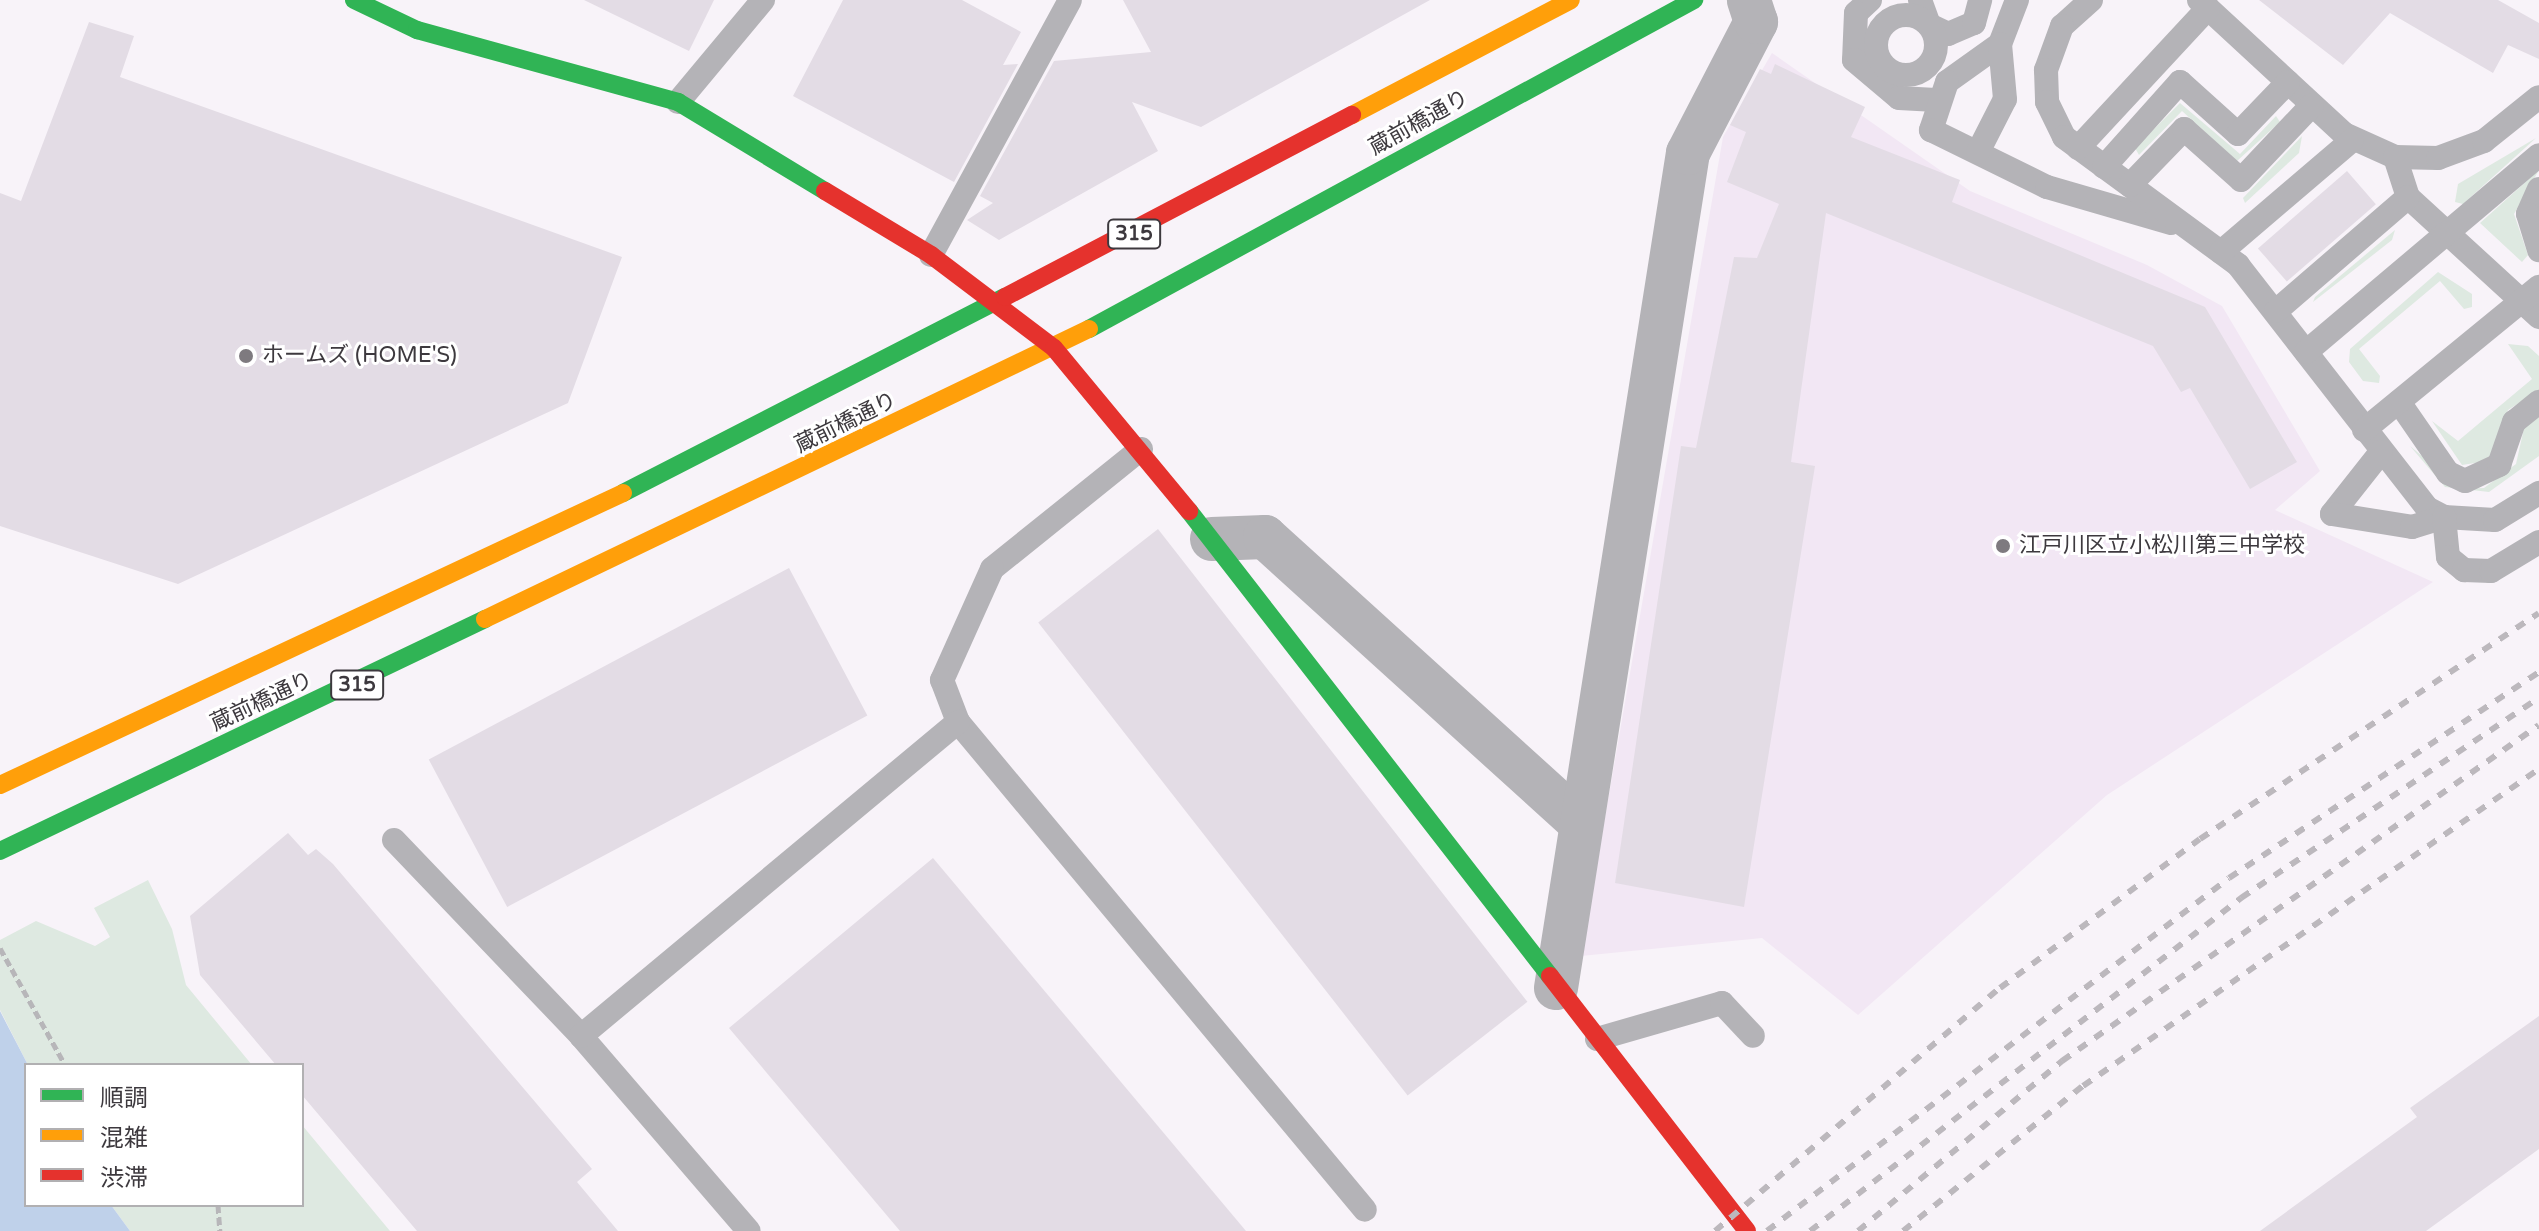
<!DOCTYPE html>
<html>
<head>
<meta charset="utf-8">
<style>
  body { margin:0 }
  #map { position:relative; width:2539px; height:1231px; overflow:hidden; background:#f8f3f9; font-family:"Varela Round","Noto Sans JP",sans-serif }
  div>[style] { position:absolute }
  .built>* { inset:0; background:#f2e7f4 }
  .green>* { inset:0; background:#dee9e1 }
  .water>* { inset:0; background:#bfd1ea }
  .building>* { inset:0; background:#e3dce5; transform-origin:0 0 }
  .path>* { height:5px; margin-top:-2.5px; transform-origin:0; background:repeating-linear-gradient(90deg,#b7b6b9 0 8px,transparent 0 12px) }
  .lane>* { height:24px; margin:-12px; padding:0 12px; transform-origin:12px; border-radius:12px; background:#b4b3b7 }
  .lane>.ring { margin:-12px; padding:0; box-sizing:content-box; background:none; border:24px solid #b4b3b7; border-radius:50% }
  .street>* { height:44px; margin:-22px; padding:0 22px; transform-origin:22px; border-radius:22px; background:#b4b3b7 }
  .fast>* { height:18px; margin:-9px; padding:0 9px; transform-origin:9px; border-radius:9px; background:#30b455 }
  .slow>* { height:18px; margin:-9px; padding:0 9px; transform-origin:9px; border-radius:9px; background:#ff9f0a }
  .jam>* { height:18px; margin:-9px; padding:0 9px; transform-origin:9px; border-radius:9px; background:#e5322d }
  .rail>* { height:6px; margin-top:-3px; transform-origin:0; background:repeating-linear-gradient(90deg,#bcb8bd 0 10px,transparent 0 20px) }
  .dots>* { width:22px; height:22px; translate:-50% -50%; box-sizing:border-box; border:4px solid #fff; border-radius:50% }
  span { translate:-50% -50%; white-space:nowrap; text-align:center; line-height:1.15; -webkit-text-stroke:6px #fff; paint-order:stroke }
  .shield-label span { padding:2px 6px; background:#fff; border:2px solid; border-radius:6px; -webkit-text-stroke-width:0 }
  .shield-label { font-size:20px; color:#3d393e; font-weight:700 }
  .street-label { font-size:22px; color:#3d393e }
  .poi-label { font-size:22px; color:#3d393e }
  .left { translate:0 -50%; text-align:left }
  .legend { position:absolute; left:24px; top:1063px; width:280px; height:144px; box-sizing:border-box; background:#fff; border:2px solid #b1b0b2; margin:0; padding:10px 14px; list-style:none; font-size:24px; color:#3d393e }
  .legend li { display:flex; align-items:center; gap:16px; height:40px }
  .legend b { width:40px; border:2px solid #b1b0b2 }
</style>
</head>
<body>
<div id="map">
  <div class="built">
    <div style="clip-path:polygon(1772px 53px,1970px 191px,2147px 265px,2222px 306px,2320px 471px,2275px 510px,2433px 582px,2107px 795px,1858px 1015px,1762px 938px,1581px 956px,1723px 137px)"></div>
  </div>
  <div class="green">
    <div style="clip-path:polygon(2180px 103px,2240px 154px,2276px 116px,2280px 122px,2237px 161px,2182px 111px,2139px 155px,2135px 148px)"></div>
    <div style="clip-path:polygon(2302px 136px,2299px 153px,2245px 203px,2243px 198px)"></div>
    <div style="clip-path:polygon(2536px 138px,2463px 204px,2455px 202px,2458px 184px)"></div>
    <div style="clip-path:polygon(2539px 170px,2514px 214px,2528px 255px,2522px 262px,2480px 223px)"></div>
    <div style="clip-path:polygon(2395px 230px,2392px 240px,2313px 302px,2315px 297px)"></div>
    <div style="clip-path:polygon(2438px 272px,2472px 294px,2472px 307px,2464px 309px,2440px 281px,2359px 349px,2380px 376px,2379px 383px,2363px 381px,2349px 362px,2350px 349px)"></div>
    <div style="clip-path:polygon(2508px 344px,2528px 346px,2539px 356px,2539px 390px,2508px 410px,2488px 461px,2462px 465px,2432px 421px,2458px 441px,2532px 379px)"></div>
    <div style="clip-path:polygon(2539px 415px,2539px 456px,2489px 492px,2445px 487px,2410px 446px,2462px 489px,2484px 488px,2516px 464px,2524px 428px)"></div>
    <div style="clip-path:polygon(148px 880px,172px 929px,186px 985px,252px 1065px,28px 1065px,0 1010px,0 940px,36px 921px,95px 946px,110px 937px,94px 908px)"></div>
    <div style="clip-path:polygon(302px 1125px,390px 1231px,130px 1231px,111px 1205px,302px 1205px)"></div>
  </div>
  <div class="water">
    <div style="clip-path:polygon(0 1011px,28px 1065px,26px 1205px,111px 1205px,130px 1231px,0 1231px)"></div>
  </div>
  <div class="building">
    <div style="clip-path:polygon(584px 0,714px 0,689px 51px)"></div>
    <div style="clip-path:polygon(843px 0,962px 0,1021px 32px,1003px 65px,1018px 64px,954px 182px,793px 96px)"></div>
    <div style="clip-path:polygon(1123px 0,1430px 0,1201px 127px,1132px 102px,1158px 151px,999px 240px,967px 220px,993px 203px,980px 196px,1054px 61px,1151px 52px)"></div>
    <div style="clip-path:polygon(2259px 0,2498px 0,2539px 23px,2539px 59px,2508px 45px,2493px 73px,2390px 13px,2343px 65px)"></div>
    <div style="clip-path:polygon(89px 22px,134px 36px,120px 77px,622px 257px,568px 403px,178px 584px,0 526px,0 193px,21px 201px)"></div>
    <div style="clip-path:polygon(1775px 64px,1865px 107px,1851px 137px,1960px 180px,1952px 202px,2205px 307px,2297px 462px,2250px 489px,2190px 388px,2181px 392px,2153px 346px,1826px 213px,1791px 462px,1815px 466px,1744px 907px,1615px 883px,1681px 446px,1696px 448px,1734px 257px,1757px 258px,1779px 204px,1727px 182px,1746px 132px,1730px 125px,1760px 69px,1771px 74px)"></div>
    <div style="left:2347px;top:171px;width:44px;height:118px;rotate:49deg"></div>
    <div style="left:1158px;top:529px;width:600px;height:152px;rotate:52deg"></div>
    <div style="left:789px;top:568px;width:167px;height:408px;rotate:62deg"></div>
    <div style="clip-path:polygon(288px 833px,308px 855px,316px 849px,333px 864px,592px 1169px,577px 1182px,618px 1231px,417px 1231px,302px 1095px,302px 1065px,276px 1065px,200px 975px,190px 916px)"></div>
    <div style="clip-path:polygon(933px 858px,1246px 1231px,900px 1231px,729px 1028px)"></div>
    <div style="clip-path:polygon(2539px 1016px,2539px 1149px,2426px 1231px,2260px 1231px,2417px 1117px,2410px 1108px)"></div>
  </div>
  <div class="path">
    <div style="left:0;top:948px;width:134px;rotate:60.9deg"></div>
    <div style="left:218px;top:1205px;width:26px;rotate:86deg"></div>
  </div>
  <div class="lane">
    <div style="left:1870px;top:0;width:19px;rotate:137deg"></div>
    <div style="left:1856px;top:13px;width:47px;rotate:92.4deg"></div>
    <div style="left:1854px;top:60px;width:59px;rotate:40.2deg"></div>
    <div style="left:1899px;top:98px;width:37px;rotate:3deg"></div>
    <div style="left:1920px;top:0;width:27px;rotate:70deg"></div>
    <div style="left:1929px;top:25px;width:21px;rotate:25deg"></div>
    <div style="left:1948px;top:34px;width:28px;rotate:-23deg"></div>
    <div style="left:1974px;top:23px;width:24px;rotate:-75deg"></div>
    <div style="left:2017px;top:0;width:47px;rotate:111.1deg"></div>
    <div style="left:2000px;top:44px;width:65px;rotate:144.4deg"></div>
    <div style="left:1947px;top:82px;width:51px;rotate:108.4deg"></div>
    <div style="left:1931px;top:130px;width:129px;rotate:26.2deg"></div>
    <div style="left:2047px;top:187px;width:129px;rotate:16.2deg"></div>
    <div style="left:2091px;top:0;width:39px;rotate:138deg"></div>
    <div style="left:2062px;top:26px;width:47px;rotate:110deg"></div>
    <div style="left:2046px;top:70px;width:32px;rotate:88deg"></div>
    <div style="left:2047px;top:102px;width:39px;rotate:64deg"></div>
    <div style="left:2064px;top:137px;width:216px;rotate:36.3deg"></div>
    <div style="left:2238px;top:265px;width:308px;rotate:52.1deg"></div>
    <div style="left:2427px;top:508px;width:19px;rotate:28deg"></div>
    <div style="left:2444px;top:517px;width:51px;rotate:3.4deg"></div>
    <div style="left:2495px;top:520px;width:52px;rotate:-31.5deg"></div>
    <div style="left:2199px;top:0;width:197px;rotate:42.7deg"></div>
    <div style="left:2344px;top:134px;width:56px;rotate:24.3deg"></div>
    <div style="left:2395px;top:157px;width:43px;rotate:1.3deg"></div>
    <div style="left:2438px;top:158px;width:49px;rotate:-20.3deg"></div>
    <div style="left:2484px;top:141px;width:70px;rotate:-38.7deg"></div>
    <div class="ring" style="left:1876px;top:15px;width:36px;height:36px"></div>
    <div style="left:678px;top:102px;width:133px;rotate:-50.2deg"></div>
    <div style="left:2078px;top:148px;width:191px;rotate:-47.1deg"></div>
    <div style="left:1978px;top:152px;width:59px;rotate:-63deg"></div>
    <div style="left:2005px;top:99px;width:55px;rotate:-95.2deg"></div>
    <div style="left:2395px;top:157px;width:42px;rotate:72deg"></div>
    <div style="left:2408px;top:197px;width:178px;rotate:42.5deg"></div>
    <div style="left:2104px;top:167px;width:114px;rotate:-48.2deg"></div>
    <div style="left:2180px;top:82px;width:78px;rotate:41.9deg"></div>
    <div style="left:2238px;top:134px;width:72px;rotate:-46.1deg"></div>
    <div style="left:2130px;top:185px;width:78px;rotate:-46deg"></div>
    <div style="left:2184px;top:129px;width:76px;rotate:41.8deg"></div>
    <div style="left:2241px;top:180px;width:103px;rotate:-46.6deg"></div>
    <div style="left:2539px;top:189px;width:27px;rotate:114deg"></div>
    <div style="left:2528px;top:214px;width:38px;rotate:73deg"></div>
    <div style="left:2221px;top:252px;width:172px;rotate:-40.5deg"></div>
    <div style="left:931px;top:255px;width:290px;rotate:-61.4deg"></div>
    <div style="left:2276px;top:311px;width:174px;rotate:-40.8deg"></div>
    <div style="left:2306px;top:352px;width:305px;rotate:-40.2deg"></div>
    <div style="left:2399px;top:402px;width:86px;rotate:55.4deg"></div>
    <div style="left:2448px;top:473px;width:19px;rotate:25deg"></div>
    <div style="left:2465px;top:481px;width:38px;rotate:-25deg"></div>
    <div style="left:2499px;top:465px;width:46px;rotate:-70.8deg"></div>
    <div style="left:2514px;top:422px;width:32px;rotate:-39deg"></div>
    <div style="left:2364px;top:430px;width:226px;rotate:-39.3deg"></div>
    <div style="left:1141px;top:449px;width:191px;rotate:141.2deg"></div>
    <div style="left:992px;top:569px;width:122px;rotate:114.2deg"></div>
    <div style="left:942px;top:680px;width:45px;rotate:69.1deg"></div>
    <div style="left:958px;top:722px;width:635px;rotate:50.17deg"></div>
    <div style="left:2381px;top:452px;width:79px;rotate:128.3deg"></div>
    <div style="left:2332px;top:514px;width:81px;rotate:9.2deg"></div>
    <div style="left:2412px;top:527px;width:34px;rotate:-17deg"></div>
    <div style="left:2444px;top:517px;width:40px;rotate:84.3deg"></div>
    <div style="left:2448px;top:557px;width:21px;rotate:39deg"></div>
    <div style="left:2464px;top:570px;width:27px;rotate:2deg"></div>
    <div style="left:2491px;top:571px;width:56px;rotate:-31.1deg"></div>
    <div style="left:394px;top:840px;width:271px;rotate:46.3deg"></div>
    <div style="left:581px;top:1036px;width:257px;rotate:49.3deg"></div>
    <div style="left:581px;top:1036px;width:491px;rotate:-39.8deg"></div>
    <div style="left:1597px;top:1039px;width:130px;rotate:-16.1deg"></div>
    <div style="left:1722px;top:1003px;width:45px;rotate:46.8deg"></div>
  </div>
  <div class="street">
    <div style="left:1212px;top:539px;width:53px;rotate:-2.2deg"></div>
    <div style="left:1265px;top:537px;width:425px;rotate:42.2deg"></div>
    <div style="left:1556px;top:988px;width:845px;rotate:-81.02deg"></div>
    <div style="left:1688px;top:153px;width:148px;rotate:-62.6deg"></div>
    <div style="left:1756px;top:22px;width:23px;rotate:-108deg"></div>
  </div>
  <div class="fast">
    <div style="left:354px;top:0;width:70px;rotate:25.5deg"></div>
    <div style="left:417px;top:30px;width:271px;rotate:15.4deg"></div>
    <div style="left:678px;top:102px;width:172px;rotate:31.2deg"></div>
    <div style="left:1089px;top:329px;width:689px;rotate:-28.54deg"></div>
    <div style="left:623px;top:493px;width:429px;rotate:-27.2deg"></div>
    <div style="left:1189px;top:511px;width:589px;rotate:52.18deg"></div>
    <div style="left:0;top:851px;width:538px;rotate:-25.56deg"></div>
  </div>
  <div class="slow">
    <div style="left:1352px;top:115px;width:247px;rotate:-27.7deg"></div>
    <div style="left:485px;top:619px;width:670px;rotate:-25.65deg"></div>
    <div style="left:0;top:785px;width:688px;rotate:-25.11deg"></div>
  </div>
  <div class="jam">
    <div style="left:825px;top:191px;width:124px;rotate:31.1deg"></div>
    <div style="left:931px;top:255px;width:154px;rotate:37.1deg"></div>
    <div style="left:1054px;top:348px;width:212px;rotate:50.4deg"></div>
    <div style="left:1005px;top:297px;width:392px;rotate:-27.7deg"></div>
    <div style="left:1550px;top:976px;width:322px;rotate:52.3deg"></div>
  </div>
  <div class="rail">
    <div style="left:1715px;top:1231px;width:375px;rotate:-40.5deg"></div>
    <div style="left:2000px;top:988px;width:249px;rotate:-36.7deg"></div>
    <div style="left:2200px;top:839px;width:407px;rotate:-33.7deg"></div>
    <div style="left:1767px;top:1231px;width:581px;rotate:-37.38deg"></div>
    <div style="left:2229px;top:878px;width:372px;rotate:-33.6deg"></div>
    <div style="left:1810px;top:1231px;width:545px;rotate:-37.69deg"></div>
    <div style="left:2241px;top:898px;width:359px;rotate:-33.9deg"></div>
    <div style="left:1858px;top:1231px;width:266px;rotate:-39.8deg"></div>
    <div style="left:2062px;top:1061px;width:583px;rotate:-35.16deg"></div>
    <div style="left:1903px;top:1231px;width:231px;rotate:-38.9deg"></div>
    <div style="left:2083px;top:1086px;width:555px;rotate:-34.81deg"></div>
  </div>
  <div class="dots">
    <div style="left:246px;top:356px;background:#7e7a7f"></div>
    <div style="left:2003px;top:546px;background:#7e7a7f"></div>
  </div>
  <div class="shield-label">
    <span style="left:1134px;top:234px">315</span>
    <span style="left:357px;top:685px">315</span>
  </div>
  <div class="street-label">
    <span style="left:1419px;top:123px;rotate:-29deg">蔵前橋通り</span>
    <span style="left:846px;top:423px;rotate:-26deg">蔵前橋通り</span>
    <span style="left:262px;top:702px;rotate:-25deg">蔵前橋通り</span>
  </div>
  <div class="poi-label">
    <span class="left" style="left:262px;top:356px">ホームズ (HOME'S)</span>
    <span class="left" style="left:2019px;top:546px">江戸川区立小松川第三中学校</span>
  </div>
  <ul class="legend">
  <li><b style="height:10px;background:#30b455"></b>順調</li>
  <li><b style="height:10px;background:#ff9f0a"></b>混雑</li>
  <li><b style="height:10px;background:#e5322d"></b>渋滞</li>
  </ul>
</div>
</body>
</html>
